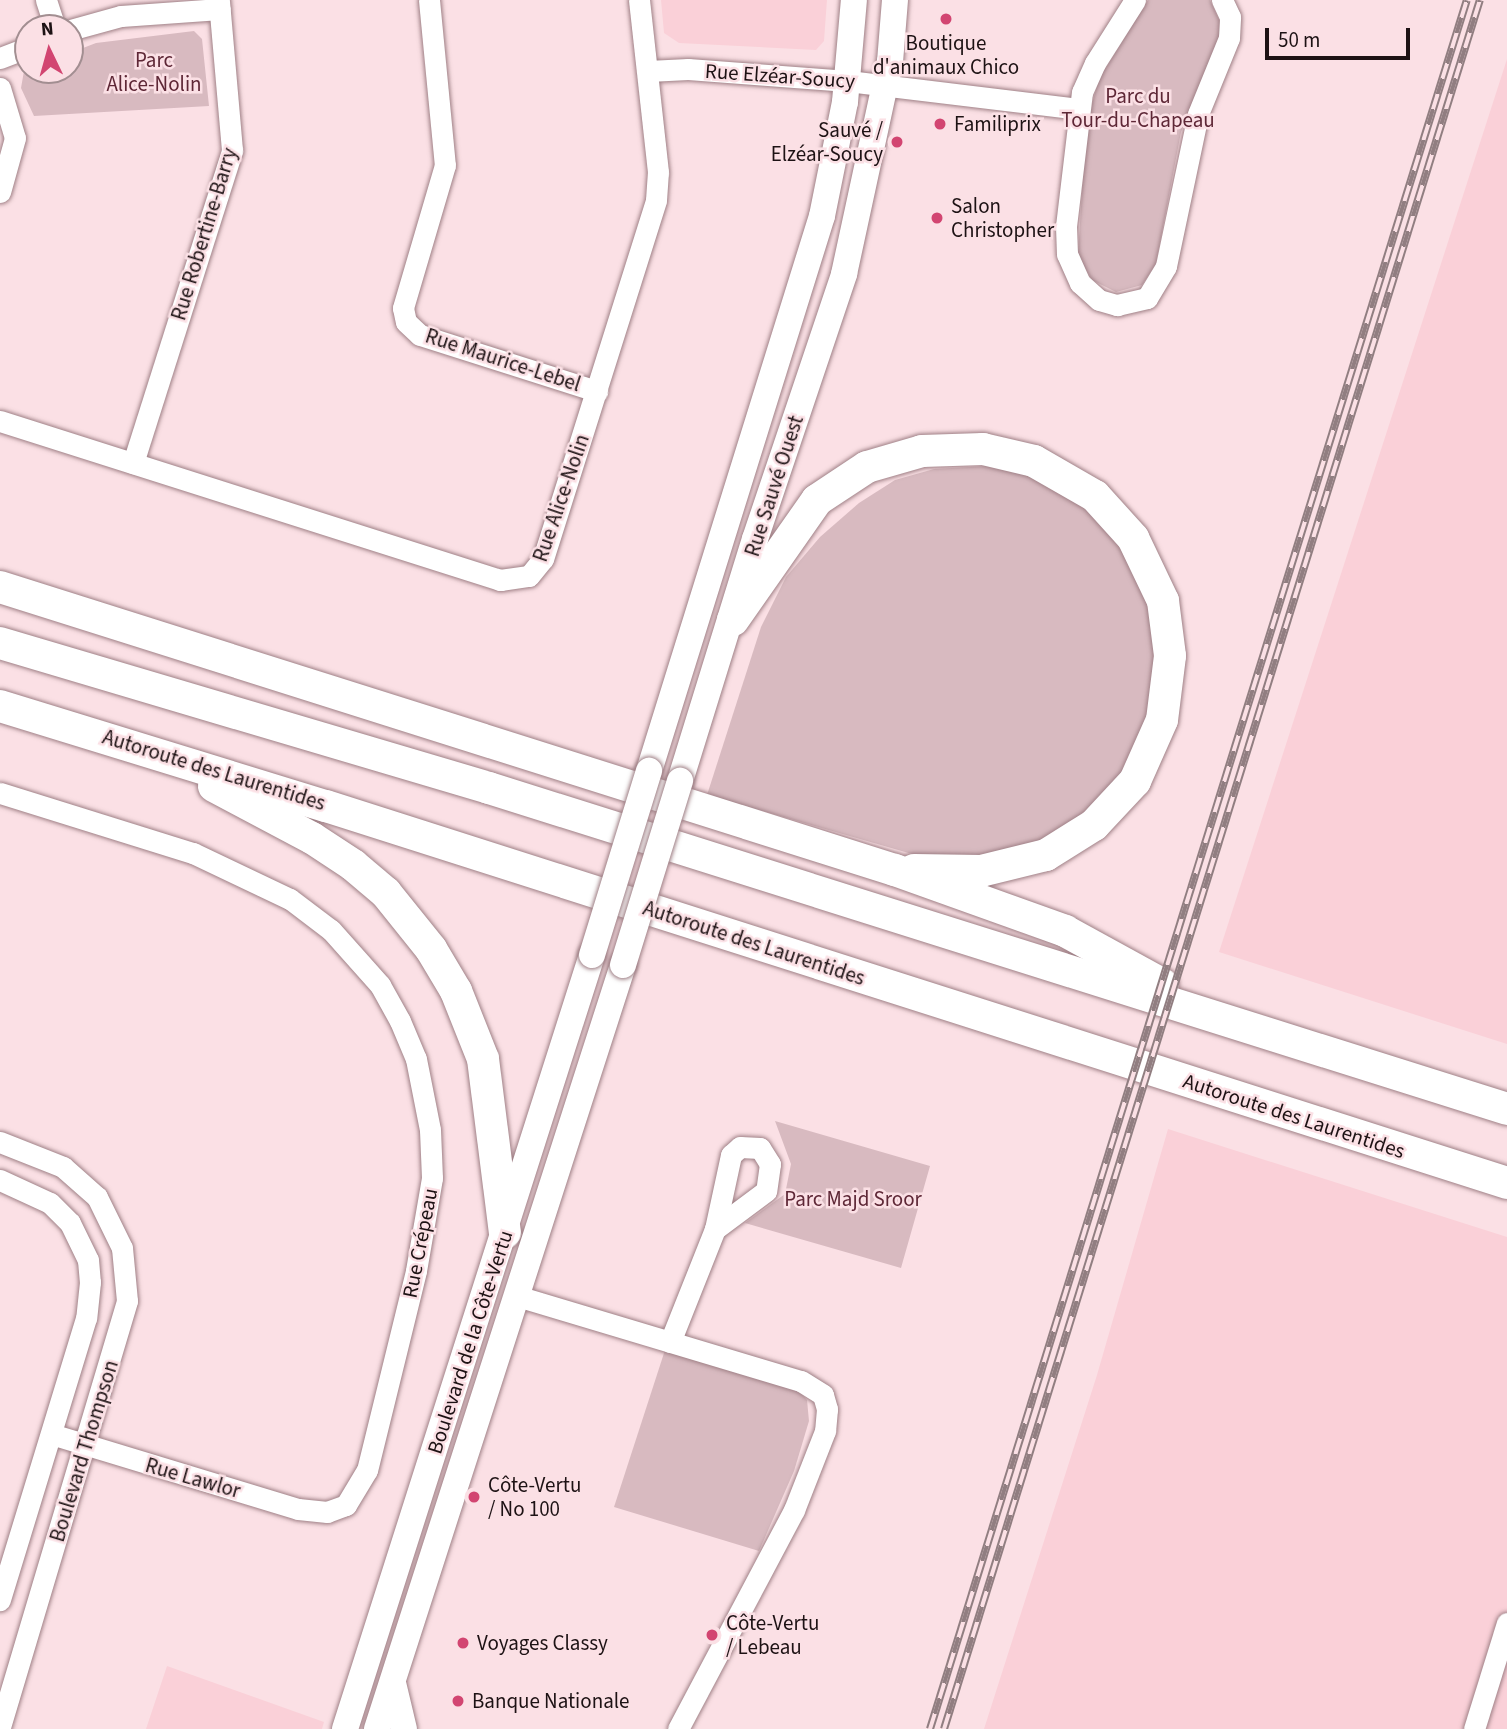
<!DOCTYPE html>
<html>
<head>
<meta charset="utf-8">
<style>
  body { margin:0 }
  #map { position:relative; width:1507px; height:1729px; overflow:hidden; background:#fbe0e5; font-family:"Source Sans 3",sans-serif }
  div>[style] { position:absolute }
  .built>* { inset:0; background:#fad0d8 }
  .green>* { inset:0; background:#d8bac0 }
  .roads { filter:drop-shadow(0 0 2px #9f8086) drop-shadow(0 0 2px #9f8086) }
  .minor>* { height:21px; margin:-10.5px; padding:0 10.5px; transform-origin:10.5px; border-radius:10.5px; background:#fff }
  .major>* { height:26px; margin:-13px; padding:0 13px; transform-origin:13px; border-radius:13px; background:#fff }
  .highway>* { height:32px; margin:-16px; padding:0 16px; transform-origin:16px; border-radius:16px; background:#fff }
  .rail>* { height:8px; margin-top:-4px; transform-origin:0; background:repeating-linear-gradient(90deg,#fbe0e5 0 16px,#917e81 0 32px); box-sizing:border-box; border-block:2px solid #917e81 }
  .bridges { filter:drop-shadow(0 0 2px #9f8086) drop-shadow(0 0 2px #9f8086) }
  .major-bridge>* { height:26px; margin:-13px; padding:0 13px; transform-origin:13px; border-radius:13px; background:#fff }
  .dots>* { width:19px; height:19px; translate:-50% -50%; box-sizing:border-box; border:4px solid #fbe0e5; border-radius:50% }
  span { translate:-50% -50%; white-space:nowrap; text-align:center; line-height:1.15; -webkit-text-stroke:5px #fbe0e5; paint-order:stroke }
  .poi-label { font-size:21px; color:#1d1214 }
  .left { translate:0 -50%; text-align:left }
  .right { translate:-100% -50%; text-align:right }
  .park-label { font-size:21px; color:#5e2736 }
  .street-label { font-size:21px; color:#1d1214 }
  .north { position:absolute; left:14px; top:14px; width:70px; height:70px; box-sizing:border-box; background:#fbe0e5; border:2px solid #a28e91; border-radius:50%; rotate:355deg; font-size:19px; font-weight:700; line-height:28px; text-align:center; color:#1d1214 }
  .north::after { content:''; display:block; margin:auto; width:24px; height:32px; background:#d24571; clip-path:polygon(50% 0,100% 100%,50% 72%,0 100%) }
  .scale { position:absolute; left:1265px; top:28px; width:145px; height:32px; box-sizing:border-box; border:4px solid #1d1214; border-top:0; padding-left:9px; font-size:21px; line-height:24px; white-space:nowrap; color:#1d1214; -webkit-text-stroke:5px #fbe0e5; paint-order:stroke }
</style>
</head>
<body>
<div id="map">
  <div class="built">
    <div style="clip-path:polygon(661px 0,827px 0,824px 41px,816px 50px,679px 43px,664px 33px)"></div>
    <div style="clip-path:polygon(1507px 59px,1507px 1044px,1219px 952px)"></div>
    <div style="clip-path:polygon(1168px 1129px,1507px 1237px,1507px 1729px,984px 1729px,1097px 1375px)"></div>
    <div style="clip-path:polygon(167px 1666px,324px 1722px,322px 1729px,146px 1729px)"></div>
  </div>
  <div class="green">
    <div style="clip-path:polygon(1148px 0,1210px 0,1221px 24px,1218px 44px,1181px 132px,1156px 264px,1142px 285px,1116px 292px,1092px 280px,1078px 256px,1086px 125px,1099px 79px)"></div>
    <div style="clip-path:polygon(194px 31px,202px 39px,209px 106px,34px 116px,21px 88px,24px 71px,70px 70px,70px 53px,96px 43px)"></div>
    <div style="clip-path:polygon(988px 466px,1034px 475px,1112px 517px,1155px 596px,1160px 689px,1131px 769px,1101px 803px,1045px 842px,973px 861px,919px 856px,707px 795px,761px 627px,786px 577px,820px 537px,859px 503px,895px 480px,934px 469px)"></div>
    <div style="clip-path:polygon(775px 1121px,930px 1166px,901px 1268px,745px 1223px,785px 1194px,791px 1164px)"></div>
    <div style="clip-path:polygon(665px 1350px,796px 1388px,807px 1400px,809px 1421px,794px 1471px,759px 1551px,614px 1507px)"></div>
  </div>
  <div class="roads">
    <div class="minor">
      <div style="left:46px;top:0;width:29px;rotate:72deg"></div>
      <div style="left:429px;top:0;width:166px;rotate:84.5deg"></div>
      <div style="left:445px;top:165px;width:149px;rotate:106.4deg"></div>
      <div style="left:403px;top:308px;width:14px;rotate:78deg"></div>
      <div style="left:406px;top:322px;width:19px;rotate:43deg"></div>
      <div style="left:420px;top:335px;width:186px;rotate:17.6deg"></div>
      <div style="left:1135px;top:0;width:75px;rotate:122.4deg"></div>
      <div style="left:1095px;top:63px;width:32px;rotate:114deg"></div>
      <div style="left:1082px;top:92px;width:135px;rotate:96.8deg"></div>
      <div style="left:1066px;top:226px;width:28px;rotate:88deg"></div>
      <div style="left:1067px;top:254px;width:32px;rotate:66deg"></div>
      <div style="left:1080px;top:283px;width:25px;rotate:42deg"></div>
      <div style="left:1099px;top:300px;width:19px;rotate:16deg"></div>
      <div style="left:1117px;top:305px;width:31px;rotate:-13deg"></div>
      <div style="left:1147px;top:298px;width:37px;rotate:-59deg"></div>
      <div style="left:1166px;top:266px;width:155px;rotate:-78.1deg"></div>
      <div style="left:1198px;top:114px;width:82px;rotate:-67.8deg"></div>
      <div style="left:1229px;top:38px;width:21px;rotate:-87deg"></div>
      <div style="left:1230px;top:17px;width:19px;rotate:-115deg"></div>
      <div style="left:70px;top:30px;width:53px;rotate:-15.4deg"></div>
      <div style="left:121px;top:16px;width:99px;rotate:-4deg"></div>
      <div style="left:0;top:58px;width:30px;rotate:-21deg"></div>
      <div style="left:648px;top:71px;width:40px;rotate:-2.9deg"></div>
      <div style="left:688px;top:69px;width:160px;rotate:4.3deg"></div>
      <div style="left:848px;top:81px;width:232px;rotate:6.9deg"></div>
      <div style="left:0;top:88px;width:52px;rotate:73.3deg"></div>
      <div style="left:15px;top:138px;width:56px;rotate:105.5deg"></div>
      <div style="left:0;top:421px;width:525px;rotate:17.64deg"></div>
      <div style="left:500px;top:580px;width:29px;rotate:-8deg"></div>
      <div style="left:529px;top:576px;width:22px;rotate:-51deg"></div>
      <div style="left:543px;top:559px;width:376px;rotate:-72.5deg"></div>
      <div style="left:656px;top:200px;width:28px;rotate:-86deg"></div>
      <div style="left:658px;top:172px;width:173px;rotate:-96.3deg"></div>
      <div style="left:133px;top:463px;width:328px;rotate:-72.4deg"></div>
      <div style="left:232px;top:150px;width:151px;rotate:-95deg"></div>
      <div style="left:0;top:793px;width:202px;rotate:17.3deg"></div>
      <div style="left:193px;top:853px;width:107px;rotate:25.4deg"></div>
      <div style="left:290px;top:899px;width:51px;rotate:37.1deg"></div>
      <div style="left:331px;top:930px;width:74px;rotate:48.3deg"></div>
      <div style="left:380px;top:985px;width:41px;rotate:60.9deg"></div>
      <div style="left:400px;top:1021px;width:41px;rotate:67.2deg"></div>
      <div style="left:416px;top:1059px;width:72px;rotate:78.8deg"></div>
      <div style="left:430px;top:1130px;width:48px;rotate:87.6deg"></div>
      <div style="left:432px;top:1178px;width:94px;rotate:99.8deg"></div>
      <div style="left:416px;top:1271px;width:205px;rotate:103.8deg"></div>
      <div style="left:367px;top:1470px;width:41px;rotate:121deg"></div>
      <div style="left:346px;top:1505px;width:20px;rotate:160deg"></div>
      <div style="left:327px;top:1512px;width:29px;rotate:-174deg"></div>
      <div style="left:298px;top:1509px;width:258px;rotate:-163.1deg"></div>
      <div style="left:0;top:1142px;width:68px;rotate:21.6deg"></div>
      <div style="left:63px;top:1167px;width:45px;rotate:41.4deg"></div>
      <div style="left:97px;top:1197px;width:57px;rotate:63.9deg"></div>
      <div style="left:122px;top:1248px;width:53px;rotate:84.6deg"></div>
      <div style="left:127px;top:1301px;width:444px;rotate:106.6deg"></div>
      <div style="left:0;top:1180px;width:55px;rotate:24.7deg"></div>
      <div style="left:50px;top:1203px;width:28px;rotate:45deg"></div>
      <div style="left:70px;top:1223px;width:41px;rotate:64.1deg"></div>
      <div style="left:88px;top:1260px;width:22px;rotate:85deg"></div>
      <div style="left:90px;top:1282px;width:36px;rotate:96deg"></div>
      <div style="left:86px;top:1318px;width:295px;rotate:107deg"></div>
      <div style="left:517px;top:1296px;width:296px;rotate:16.7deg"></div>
      <div style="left:801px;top:1381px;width:26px;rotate:32deg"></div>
      <div style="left:823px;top:1395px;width:15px;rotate:74deg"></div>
      <div style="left:827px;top:1409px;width:22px;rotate:95deg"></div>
      <div style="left:825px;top:1431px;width:85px;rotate:111.4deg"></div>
      <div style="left:794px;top:1510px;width:248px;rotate:117.9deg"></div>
      <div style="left:670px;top:1342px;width:122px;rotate:-68.3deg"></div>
      <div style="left:715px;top:1229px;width:76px;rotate:-77.8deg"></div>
      <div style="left:731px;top:1155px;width:12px;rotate:-42deg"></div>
      <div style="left:740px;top:1147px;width:20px;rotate:3deg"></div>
      <div style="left:760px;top:1148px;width:19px;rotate:58deg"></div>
      <div style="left:770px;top:1164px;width:27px;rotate:98deg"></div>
      <div style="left:766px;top:1191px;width:64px;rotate:143.3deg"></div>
      <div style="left:1474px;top:1729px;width:111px;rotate:-72.7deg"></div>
    </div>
    <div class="major">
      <div style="left:649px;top:771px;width:581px;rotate:-72.69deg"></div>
      <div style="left:822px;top:216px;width:116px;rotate:-78.6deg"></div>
      <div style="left:845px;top:102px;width:102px;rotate:-85deg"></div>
      <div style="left:680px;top:781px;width:253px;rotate:-72.8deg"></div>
      <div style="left:755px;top:539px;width:280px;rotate:-71.4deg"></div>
      <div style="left:844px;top:274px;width:217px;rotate:-77.8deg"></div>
      <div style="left:890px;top:62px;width:62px;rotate:-85.4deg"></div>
      <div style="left:393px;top:1683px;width:47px;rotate:76.6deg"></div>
      <div style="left:345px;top:1729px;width:812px;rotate:-72.3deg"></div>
      <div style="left:377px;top:1729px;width:803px;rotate:-72.15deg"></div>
    </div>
    <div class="highway">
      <div style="left:0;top:587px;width:939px;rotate:17.55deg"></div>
      <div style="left:895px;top:870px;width:181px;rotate:19.7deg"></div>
      <div style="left:1065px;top:931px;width:111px;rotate:28.7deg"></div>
      <div style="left:733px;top:620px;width:146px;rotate:-55deg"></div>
      <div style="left:817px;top:500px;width:60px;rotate:-33.4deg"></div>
      <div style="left:867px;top:467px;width:57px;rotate:-16.2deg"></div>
      <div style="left:922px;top:451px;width:61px;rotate:-1.9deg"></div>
      <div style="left:983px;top:449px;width:52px;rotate:13.2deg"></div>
      <div style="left:1034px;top:461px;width:70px;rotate:29.8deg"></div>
      <div style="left:1095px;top:496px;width:57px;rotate:47.9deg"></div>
      <div style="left:1133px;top:538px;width:70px;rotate:64.5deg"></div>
      <div style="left:1163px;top:601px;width:55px;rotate:82.7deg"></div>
      <div style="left:1170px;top:656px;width:64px;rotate:97.1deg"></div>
      <div style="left:1162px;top:720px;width:67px;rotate:113.9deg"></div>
      <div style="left:1135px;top:781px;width:60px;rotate:133deg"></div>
      <div style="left:1094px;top:825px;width:57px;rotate:148deg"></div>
      <div style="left:1046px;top:855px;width:67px;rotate:166.2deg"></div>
      <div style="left:981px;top:871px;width:67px;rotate:-179.1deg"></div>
      <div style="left:0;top:643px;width:510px;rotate:16.52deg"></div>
      <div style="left:489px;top:788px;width:1067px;rotate:17.5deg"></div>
      <div style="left:0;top:706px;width:341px;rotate:17.1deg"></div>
      <div style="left:326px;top:806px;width:1240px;rotate:17.7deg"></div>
      <div style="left:214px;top:786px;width:111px;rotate:28deg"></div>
      <div style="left:312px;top:838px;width:49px;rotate:33.4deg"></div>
      <div style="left:353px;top:865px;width:43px;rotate:40.3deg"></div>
      <div style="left:386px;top:893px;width:72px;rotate:51.2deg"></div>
      <div style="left:431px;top:949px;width:49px;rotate:59.2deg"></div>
      <div style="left:456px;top:991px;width:73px;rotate:68.3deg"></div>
      <div style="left:483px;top:1059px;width:175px;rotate:82.8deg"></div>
    </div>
  </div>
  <div class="rail">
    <div style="left:930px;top:1729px;width:1810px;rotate:-72.75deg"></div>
    <div style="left:944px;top:1729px;width:1810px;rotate:-72.78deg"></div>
  </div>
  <div class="bridges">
    <div class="major-bridge">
      <div style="left:592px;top:955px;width:193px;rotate:-72.8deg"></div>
      <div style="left:623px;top:965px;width:193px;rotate:-72.8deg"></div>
    </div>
  </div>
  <div class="dots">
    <div style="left:946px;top:19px;background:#d24571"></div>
    <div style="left:940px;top:124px;background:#d24571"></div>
    <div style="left:897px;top:142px;background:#d24571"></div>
    <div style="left:937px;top:218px;background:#d24571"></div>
    <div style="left:474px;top:1497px;background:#d24571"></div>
    <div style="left:712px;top:1635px;background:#d24571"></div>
    <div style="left:463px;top:1643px;background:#d24571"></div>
    <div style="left:458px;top:1701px;background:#d24571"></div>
  </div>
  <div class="poi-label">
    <span style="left:946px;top:55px">Boutique<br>d'animaux Chico</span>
    <span class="left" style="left:954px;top:124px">Familiprix</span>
    <span class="right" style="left:883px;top:142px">Sauvé /<br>Elzéar-Soucy</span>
    <span class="left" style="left:951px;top:218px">Salon<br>Christopher</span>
    <span class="left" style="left:488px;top:1497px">Côte-Vertu<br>/ No 100</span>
    <span class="left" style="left:726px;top:1635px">Côte-Vertu<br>/ Lebeau</span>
    <span class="left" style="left:477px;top:1643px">Voyages Classy</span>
    <span class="left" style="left:472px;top:1701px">Banque Nationale</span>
  </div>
  <div class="park-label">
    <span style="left:154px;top:72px">Parc<br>Alice-Nolin</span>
    <span style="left:1138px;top:108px">Parc du<br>Tour-du-Chapeau</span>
    <span style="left:853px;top:1199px">Parc Majd Sroor</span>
  </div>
  <div class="street-label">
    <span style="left:780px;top:76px;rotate:4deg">Rue Elzéar-Soucy</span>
    <span style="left:204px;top:234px;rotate:-73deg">Rue Robertine-Barry</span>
    <span style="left:503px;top:360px;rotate:18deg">Rue Maurice-Lebel</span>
    <span style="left:774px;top:486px;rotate:-72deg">Rue Sauvé Ouest</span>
    <span style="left:561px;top:498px;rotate:-71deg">Rue Alice-Nolin</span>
    <span style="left:214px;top:770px;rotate:17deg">Autoroute des Laurentides</span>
    <span style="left:754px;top:943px;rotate:18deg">Autoroute des Laurentides</span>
    <span style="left:1294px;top:1116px;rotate:18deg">Autoroute des Laurentides</span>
    <span style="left:420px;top:1243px;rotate:-79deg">Rue Crépeau</span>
    <span style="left:470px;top:1342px;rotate:-72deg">Boulevard de la Côte-Vertu</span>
    <span style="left:84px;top:1451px;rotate:-73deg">Boulevard Thompson</span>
    <span style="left:193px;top:1478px;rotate:16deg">Rue Lawlor</span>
  </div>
  <div class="north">N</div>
  <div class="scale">50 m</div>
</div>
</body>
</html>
